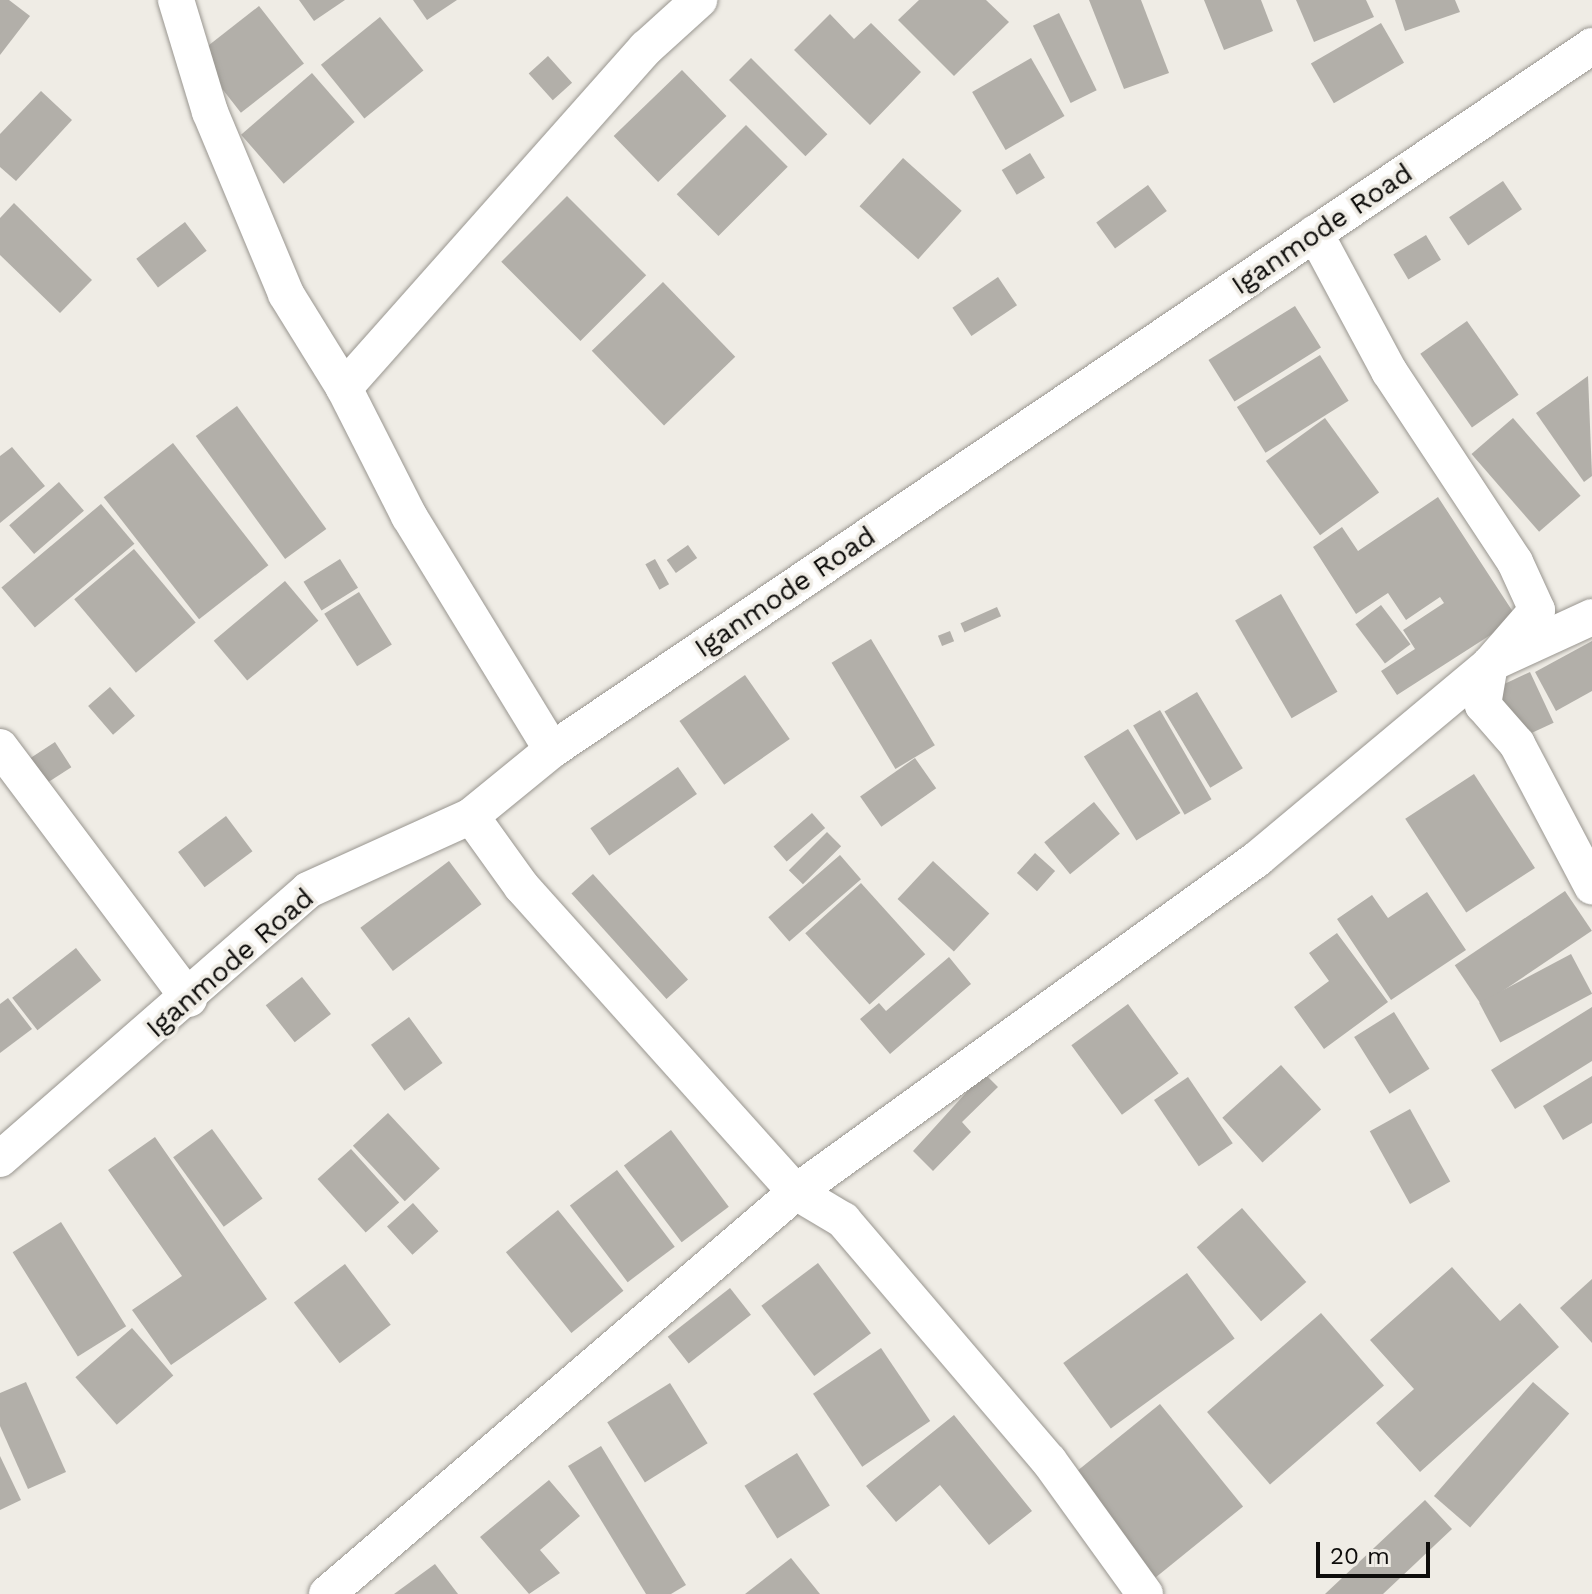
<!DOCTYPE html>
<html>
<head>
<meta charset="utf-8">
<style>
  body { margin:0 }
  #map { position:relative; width:1592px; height:1594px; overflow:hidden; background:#efece5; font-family:"Work Sans",sans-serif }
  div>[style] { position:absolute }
  .building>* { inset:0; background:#b2afa9; transform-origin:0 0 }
  .roads { filter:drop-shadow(0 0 2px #999690) drop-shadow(0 0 2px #999690) }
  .minor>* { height:36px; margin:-18px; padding:0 18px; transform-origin:18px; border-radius:18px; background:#fff }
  span { translate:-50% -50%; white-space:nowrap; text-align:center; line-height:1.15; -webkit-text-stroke:7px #efece5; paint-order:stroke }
  .street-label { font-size:28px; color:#0e0d0b }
  .scale { position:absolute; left:1316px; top:1542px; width:114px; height:36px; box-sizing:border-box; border:4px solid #0e0d0b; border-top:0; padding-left:10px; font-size:24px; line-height:28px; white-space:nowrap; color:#0e0d0b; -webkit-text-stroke:6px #efece5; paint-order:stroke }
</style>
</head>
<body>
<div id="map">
  <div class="building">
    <div style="clip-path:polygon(0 0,9px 0,30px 16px,0 55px)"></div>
    <div style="clip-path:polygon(299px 0,345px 0,314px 21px)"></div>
    <div style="clip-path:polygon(413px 0,457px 0,427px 20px)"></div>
    <div style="clip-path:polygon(919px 0,986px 0,1009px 22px,954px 76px,898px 20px)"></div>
    <div style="clip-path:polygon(1089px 0,1141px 0,1169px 73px,1124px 89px)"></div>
    <div style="clip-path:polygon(1204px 0,1261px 0,1273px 31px,1224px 50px)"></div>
    <div style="clip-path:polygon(1296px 0,1366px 0,1374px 17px,1314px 42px)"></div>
    <div style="clip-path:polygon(1395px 0,1455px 0,1460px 12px,1405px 31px)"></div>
    <div style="left:259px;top:6px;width:73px;height:80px;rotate:52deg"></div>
    <div style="left:1059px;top:13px;width:86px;height:29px;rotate:64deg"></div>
    <div style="clip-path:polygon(830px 14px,854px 39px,871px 23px,921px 72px,870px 125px,794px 50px)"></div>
    <div style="left:380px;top:17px;width:69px;height:76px;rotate:51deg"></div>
    <div style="left:1381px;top:23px;width:46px;height:81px;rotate:60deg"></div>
    <div style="left:548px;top:56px;width:36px;height:26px;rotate:48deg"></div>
    <div style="left:751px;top:58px;width:108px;height:31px;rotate:45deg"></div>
    <div style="left:1031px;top:58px;width:67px;height:68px;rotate:60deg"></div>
    <div style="left:682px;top:70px;width:64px;height:95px;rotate:46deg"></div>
    <div style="left:312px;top:73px;width:65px;height:94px;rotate:49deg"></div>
    <div style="clip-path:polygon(41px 91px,72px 120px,16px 181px,0 167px,0 134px)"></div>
    <div style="left:746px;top:125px;width:59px;height:98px;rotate:45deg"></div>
    <div style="left:1030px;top:153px;width:29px;height:33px;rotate:59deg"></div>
    <div style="left:903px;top:158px;width:79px;height:65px;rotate:42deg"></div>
    <div style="left:1503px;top:181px;width:34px;height:65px;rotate:56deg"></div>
    <div style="left:1148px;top:185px;width:32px;height:64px;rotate:54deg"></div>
    <div style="left:567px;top:196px;width:112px;height:93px;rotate:45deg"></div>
    <div style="clip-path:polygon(14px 203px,92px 280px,60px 313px,0 255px,0 218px)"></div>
    <div style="left:185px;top:222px;width:36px;height:61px;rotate:53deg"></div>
    <div style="left:1426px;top:235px;width:29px;height:38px;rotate:59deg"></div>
    <div style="left:998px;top:277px;width:34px;height:55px;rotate:56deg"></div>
    <div style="left:663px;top:282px;width:104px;height:99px;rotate:46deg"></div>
    <div style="left:1295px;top:306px;width:49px;height:102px;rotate:58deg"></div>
    <div style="left:1467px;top:321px;width:90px;height:57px;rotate:55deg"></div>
    <div style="left:1320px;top:355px;width:54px;height:98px;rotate:58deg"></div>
    <div style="clip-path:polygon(1588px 376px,1592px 476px,1584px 482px,1536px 413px)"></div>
    <div style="left:237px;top:406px;width:152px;height:51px;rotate:54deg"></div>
    <div style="left:1325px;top:418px;width:92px;height:73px;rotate:54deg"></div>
    <div style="left:1513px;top:418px;width:103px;height:55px;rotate:49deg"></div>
    <div style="left:173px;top:443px;width:155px;height:88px;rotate:52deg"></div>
    <div style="clip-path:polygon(12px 447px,45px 486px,0 523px,0 456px)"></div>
    <div style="left:59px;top:482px;width:38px;height:66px;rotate:49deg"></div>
    <div style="clip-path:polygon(1438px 497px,1517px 618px,1397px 695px,1381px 671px,1415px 649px,1403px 630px,1444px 603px,1440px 597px,1406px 620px,1388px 593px,1356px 614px,1313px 547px,1342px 527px,1358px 551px)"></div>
    <div style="left:101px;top:504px;width:52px;height:130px;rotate:50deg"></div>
    <div style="left:688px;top:545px;width:16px;height:26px;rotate:55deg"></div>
    <div style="left:134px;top:549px;width:96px;height:78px;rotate:50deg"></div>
    <div style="left:340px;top:559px;width:34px;height:43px;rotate:58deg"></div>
    <div style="left:655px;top:559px;width:29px;height:11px;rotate:61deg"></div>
    <div style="left:285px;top:581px;width:52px;height:93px;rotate:50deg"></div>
    <div style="left:359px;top:592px;width:62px;height:41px;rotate:58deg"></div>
    <div style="left:1281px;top:594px;width:113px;height:53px;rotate:60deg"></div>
    <div style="left:1381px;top:605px;width:49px;height:32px;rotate:53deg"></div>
    <div style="left:997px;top:607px;width:10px;height:40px;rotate:66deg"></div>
    <div style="left:950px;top:631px;width:11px;height:13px;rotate:68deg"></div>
    <div style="left:871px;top:639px;width:124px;height:46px;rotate:59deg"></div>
    <div style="clip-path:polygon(1592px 641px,1592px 691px,1556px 711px,1535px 672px)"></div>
    <div style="left:1530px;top:672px;width:56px;height:37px;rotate:65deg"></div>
    <div style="left:745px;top:675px;width:78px;height:80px;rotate:55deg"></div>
    <div style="left:110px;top:687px;width:38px;height:29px;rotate:49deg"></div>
    <div style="left:1197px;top:692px;width:89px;height:38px;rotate:59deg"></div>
    <div style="left:1160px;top:710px;width:103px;height:31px;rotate:60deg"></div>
    <div style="left:1128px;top:729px;width:99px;height:52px;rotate:58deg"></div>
    <div style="left:55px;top:742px;width:30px;height:31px;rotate:57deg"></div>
    <div style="left:915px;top:758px;width:37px;height:67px;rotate:55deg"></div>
    <div style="left:678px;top:767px;width:33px;height:107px;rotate:55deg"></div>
    <div style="left:1474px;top:774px;width:112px;height:82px;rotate:57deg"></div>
    <div style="left:1094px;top:802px;width:41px;height:64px;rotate:51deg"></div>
    <div style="left:812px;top:813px;width:20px;height:51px;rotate:49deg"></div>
    <div style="left:226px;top:816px;width:44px;height:60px;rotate:53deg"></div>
    <div style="left:827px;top:832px;width:20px;height:54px;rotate:45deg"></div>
    <div style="left:1035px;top:853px;width:27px;height:27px;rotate:42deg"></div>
    <div style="left:840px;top:855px;width:32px;height:95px;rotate:49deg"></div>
    <div style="left:449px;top:861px;width:54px;height:111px;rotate:53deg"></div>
    <div style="left:933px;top:861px;width:77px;height:52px;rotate:43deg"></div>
    <div style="left:593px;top:874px;width:142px;height:29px;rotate:48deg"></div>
    <div style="left:861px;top:883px;width:96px;height:75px;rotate:48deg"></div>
    <div style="left:1565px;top:891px;width:48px;height:133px;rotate:56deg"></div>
    <div style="clip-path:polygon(1427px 892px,1466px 950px,1391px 1000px,1337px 919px,1372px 895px,1388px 918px)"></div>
    <div style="clip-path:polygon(1337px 933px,1388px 1002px,1324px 1049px,1294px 1007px,1329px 981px,1309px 953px)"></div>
    <div style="left:76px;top:948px;width:41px;height:81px;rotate:52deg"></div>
    <div style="left:1571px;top:954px;width:45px;height:104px;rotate:62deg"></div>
    <div style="clip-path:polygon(949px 957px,971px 984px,890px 1054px,860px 1019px,879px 1003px,886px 1011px)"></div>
    <div style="left:302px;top:977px;width:47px;height:46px;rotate:52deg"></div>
    <div style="clip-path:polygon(8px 998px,32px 1029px,0 1053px,0 1004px)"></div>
    <div style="left:1128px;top:1004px;width:86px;height:70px;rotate:54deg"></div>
    <div style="clip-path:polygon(1592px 1007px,1592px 1061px,1515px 1109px,1491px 1070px)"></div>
    <div style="left:1394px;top:1012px;width:67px;height:47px;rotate:58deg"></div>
    <div style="left:409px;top:1017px;width:57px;height:47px;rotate:54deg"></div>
    <div style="left:1281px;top:1065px;width:60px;height:79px;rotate:48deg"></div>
    <div style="clip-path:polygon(984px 1073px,998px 1087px,962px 1122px,971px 1132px,933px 1171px,913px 1151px)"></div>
    <div style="clip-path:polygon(1592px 1076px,1592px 1123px,1563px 1140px,1543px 1106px)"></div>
    <div style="left:1188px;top:1077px;width:80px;height:41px;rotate:56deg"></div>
    <div style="left:1410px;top:1109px;width:83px;height:46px;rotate:61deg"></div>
    <div style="left:388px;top:1113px;width:76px;height:48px;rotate:47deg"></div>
    <div style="left:212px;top:1129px;width:86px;height:48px;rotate:54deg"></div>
    <div style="left:671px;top:1130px;width:96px;height:59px;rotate:53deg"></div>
    <div style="clip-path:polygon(155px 1137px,267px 1299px,171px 1365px,132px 1310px,182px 1276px,108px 1170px)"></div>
    <div style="left:351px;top:1149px;width:72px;height:45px;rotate:48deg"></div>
    <div style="left:617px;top:1170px;width:96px;height:59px;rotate:53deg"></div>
    <div style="left:413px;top:1203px;width:38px;height:35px;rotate:48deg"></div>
    <div style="left:1242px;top:1208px;width:98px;height:60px;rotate:49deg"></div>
    <div style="left:558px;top:1210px;width:104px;height:67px;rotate:51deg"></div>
    <div style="left:61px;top:1222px;width:123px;height:57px;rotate:58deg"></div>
    <div style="left:818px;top:1263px;width:88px;height:71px;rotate:53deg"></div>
    <div style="left:345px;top:1264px;width:76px;height:64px;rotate:53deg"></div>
    <div style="clip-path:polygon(1452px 1267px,1500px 1321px,1520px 1303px,1559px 1347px,1420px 1472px,1376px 1423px,1414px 1389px,1370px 1340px)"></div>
    <div style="left:1187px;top:1273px;width:81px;height:153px;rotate:54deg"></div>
    <div style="clip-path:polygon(1592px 1279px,1592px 1343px,1560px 1308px)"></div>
    <div style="left:730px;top:1288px;width:34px;height:79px;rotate:52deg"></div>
    <div style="left:1321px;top:1313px;width:96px;height:151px;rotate:49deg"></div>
    <div style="left:132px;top:1328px;width:63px;height:75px;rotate:49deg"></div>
    <div style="left:881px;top:1348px;width:88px;height:82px;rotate:56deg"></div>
    <div style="clip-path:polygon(26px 1382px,66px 1472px,28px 1489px,0 1426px,0 1393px)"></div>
    <div style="left:1533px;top:1382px;width:48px;height:151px;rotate:41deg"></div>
    <div style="left:670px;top:1383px;width:71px;height:74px;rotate:58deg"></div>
    <div style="left:1160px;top:1404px;width:132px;height:113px;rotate:51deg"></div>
    <div style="clip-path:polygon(954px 1415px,1032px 1511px,989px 1545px,940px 1485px,896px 1522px,866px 1486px)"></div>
    <div style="clip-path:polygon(601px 1446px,686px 1585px,671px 1594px,646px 1594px,568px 1466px)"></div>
    <div style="left:797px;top:1453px;width:62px;height:62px;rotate:58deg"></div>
    <div style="clip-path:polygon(0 1456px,21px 1500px,0 1510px)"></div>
    <div style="clip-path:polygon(549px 1480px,580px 1516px,540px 1550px,560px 1573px,529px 1594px,480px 1537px)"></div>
    <div style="clip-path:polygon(1425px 1500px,1452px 1529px,1383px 1594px,1325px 1594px)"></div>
    <div style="clip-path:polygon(791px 1558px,820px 1594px,745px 1594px)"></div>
    <div style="clip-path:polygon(435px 1564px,458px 1594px,394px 1594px)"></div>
  </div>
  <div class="roads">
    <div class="minor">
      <div style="left:176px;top:0;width:117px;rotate:73.1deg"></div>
      <div style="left:210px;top:112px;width:197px;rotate:67.3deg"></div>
      <div style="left:286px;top:294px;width:110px;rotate:58.3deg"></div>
      <div style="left:344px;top:388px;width:144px;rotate:63.1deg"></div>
      <div style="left:409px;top:516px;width:274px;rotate:58.6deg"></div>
      <div style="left:1315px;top:233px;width:157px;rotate:61.8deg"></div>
      <div style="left:1389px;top:371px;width:229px;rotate:56.6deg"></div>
      <div style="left:1515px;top:562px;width:53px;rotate:65.4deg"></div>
      <div style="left:1537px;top:610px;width:72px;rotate:131deg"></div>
      <div style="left:1490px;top:664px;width:42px;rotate:99.7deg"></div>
      <div style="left:1483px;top:705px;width:52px;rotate:48.9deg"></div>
      <div style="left:1517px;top:744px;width:161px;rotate:62.2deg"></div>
      <div style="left:344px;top:388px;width:455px;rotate:-48.4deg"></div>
      <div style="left:646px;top:48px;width:72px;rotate:-42.2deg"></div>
      <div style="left:0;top:747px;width:315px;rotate:53.1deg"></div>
      <div style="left:471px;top:816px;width:87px;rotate:54.3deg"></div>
      <div style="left:522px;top:887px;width:410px;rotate:48.1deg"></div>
      <div style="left:796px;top:1192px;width:55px;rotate:30.8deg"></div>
      <div style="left:843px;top:1220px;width:317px;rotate:49.5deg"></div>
      <div style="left:1049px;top:1461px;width:164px;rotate:54.2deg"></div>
      <div style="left:0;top:1159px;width:409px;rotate:-41.1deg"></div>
      <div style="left:308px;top:890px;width:179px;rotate:-24.4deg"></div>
      <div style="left:471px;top:816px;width:104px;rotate:-39.2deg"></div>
      <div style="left:552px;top:750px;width:1256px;rotate:-34.09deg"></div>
      <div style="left:327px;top:1594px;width:618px;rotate:-40.6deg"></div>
      <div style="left:796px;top:1192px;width:569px;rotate:-35.84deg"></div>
      <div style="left:1257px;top:859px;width:304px;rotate:-39.9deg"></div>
      <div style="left:1490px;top:664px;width:112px;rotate:-24.7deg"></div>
    </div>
  </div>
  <div class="street-label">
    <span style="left:1322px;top:229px;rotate:-34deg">Iganmode Road</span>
    <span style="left:785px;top:592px;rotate:-34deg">Iganmode Road</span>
    <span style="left:230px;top:963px;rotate:-41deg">Iganmode Road</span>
  </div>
  <div class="scale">20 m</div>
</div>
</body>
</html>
